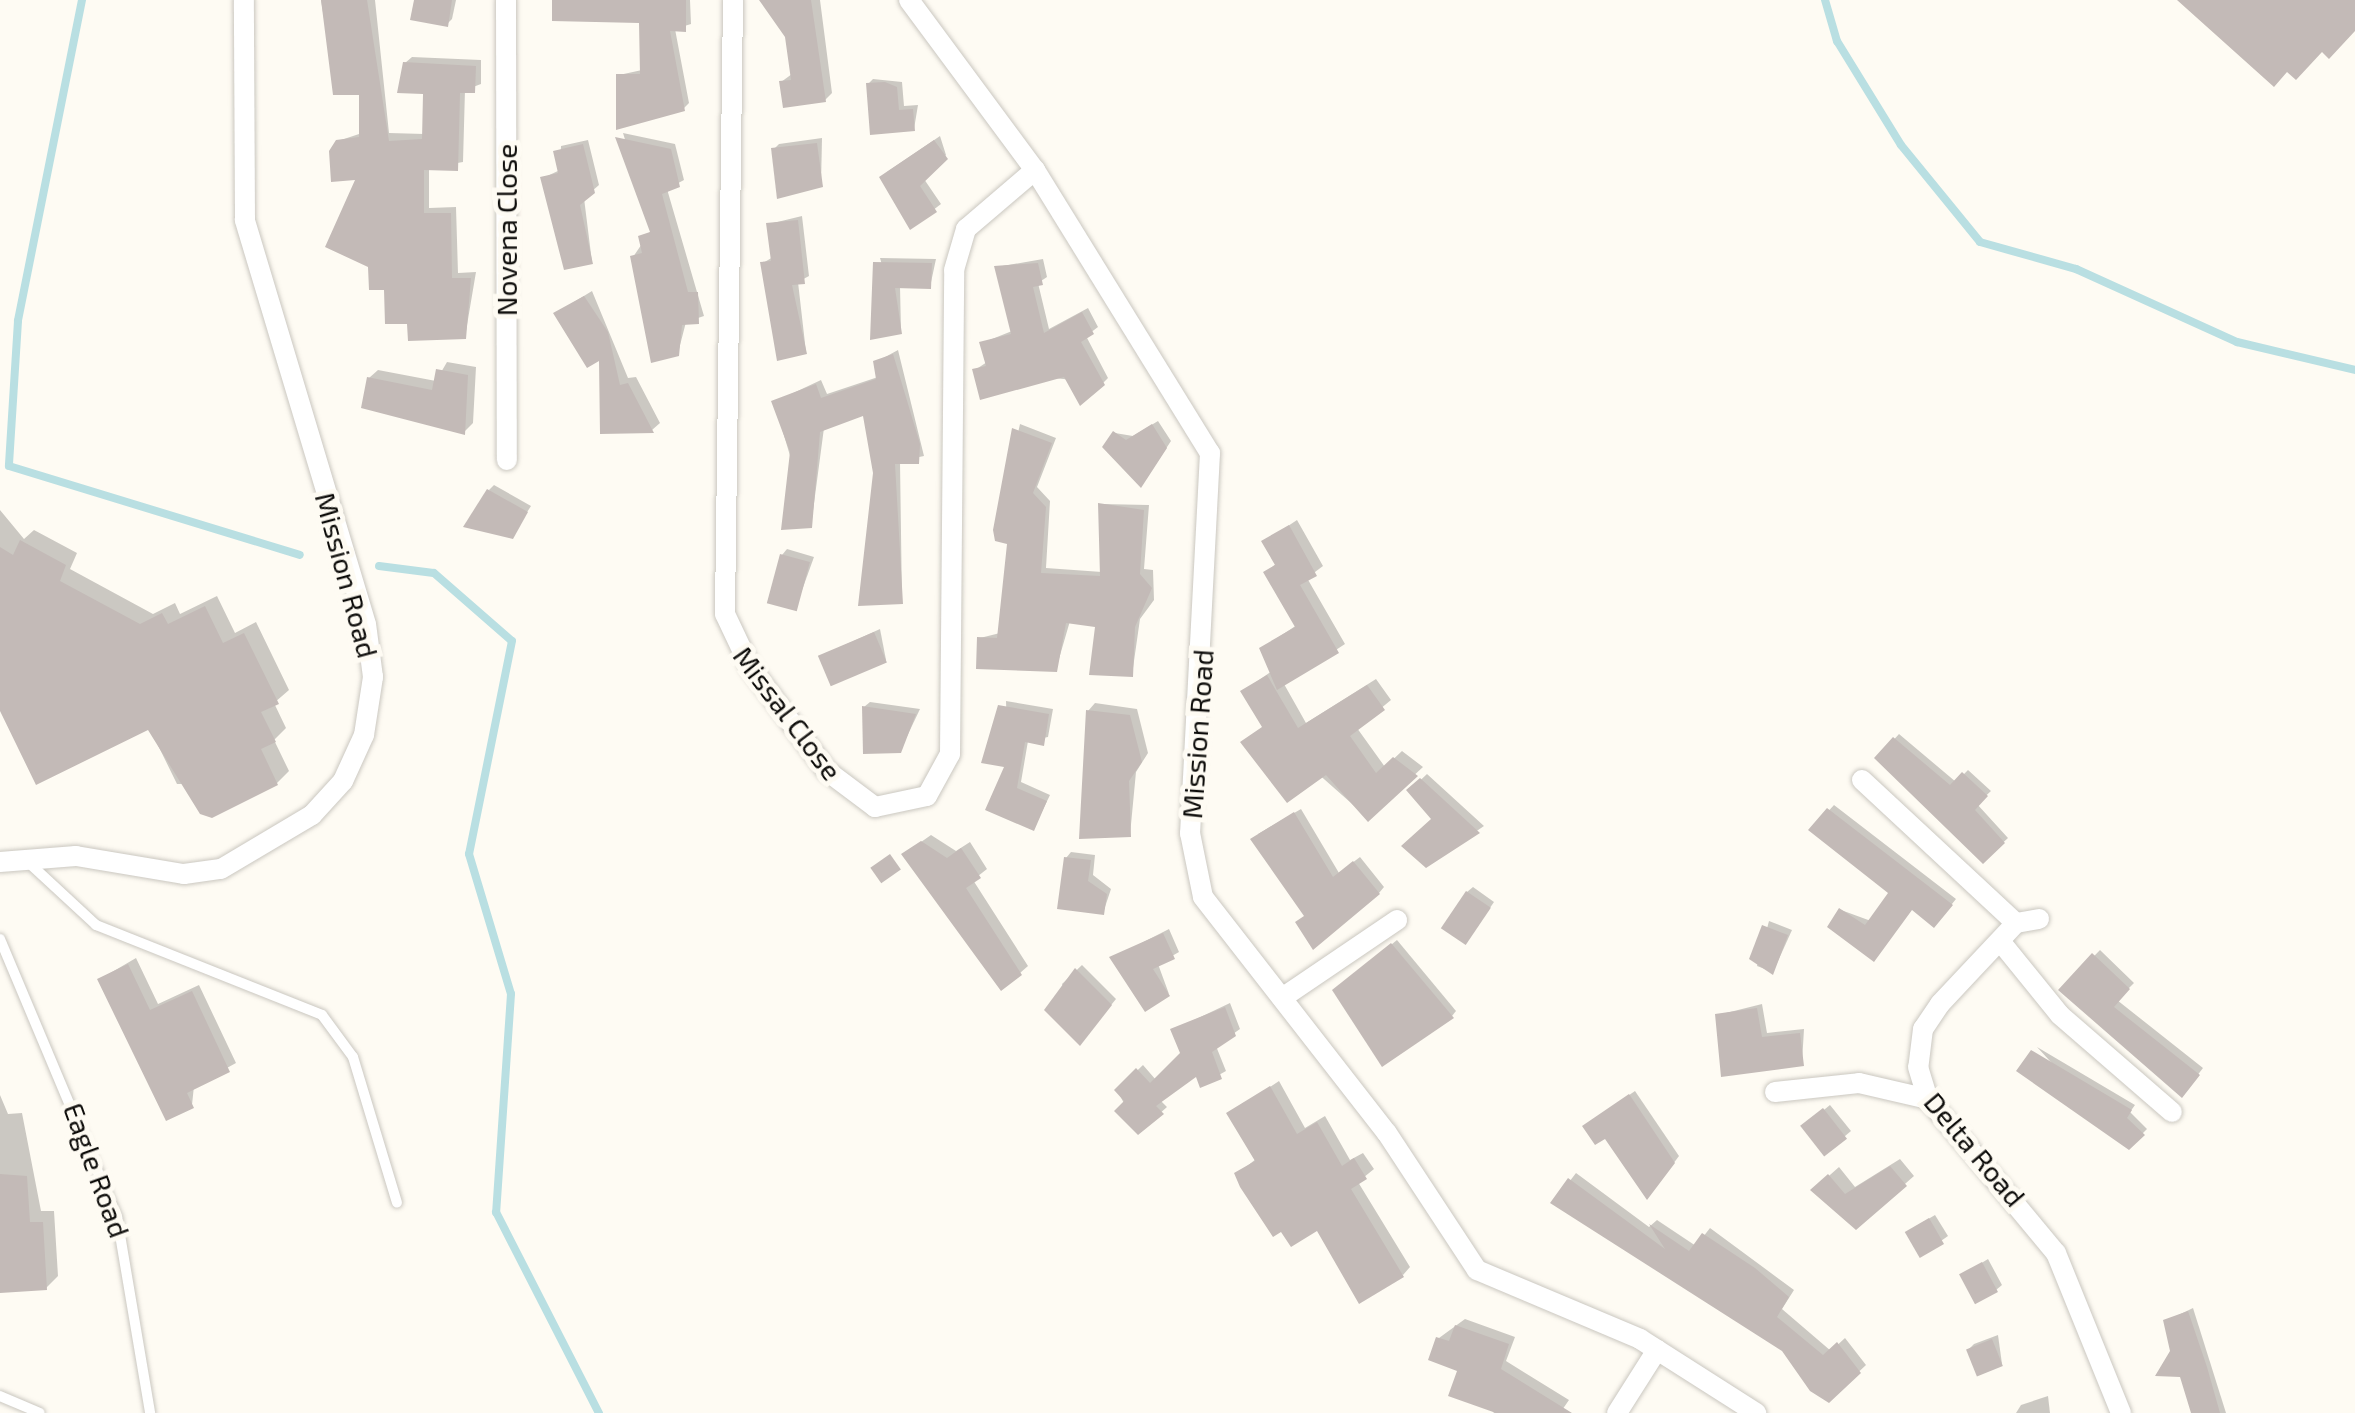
<!DOCTYPE html>
<html>
<head>
<meta charset="utf-8">
<style>
  body { margin:0 }
  #map { position:relative; width:2355px; height:1413px; overflow:hidden; background:#fefbf3; font-family:"Exo 2",sans-serif }
  div>[style] { position:absolute }
  .shadow>* { inset:0; background:#0003 }
  .stream>* { height:8px; margin:-4px; padding:0 4px; transform-origin:4px; border-radius:4px; background:#b9dfe2 }
  .building>* { inset:0; background:#c3bab7; transform-origin:0 0 }
  .roads { filter:drop-shadow(0 0 2px #cac7c0) drop-shadow(0 0 2px #cac7c0) }
  .lane>* { height:10px; margin:-5px; padding:0 5px; transform-origin:5px; border-radius:5px; background:#fff }
  .street>* { height:20px; margin:-10px; padding:0 10px; transform-origin:10px; border-radius:10px; background:#fff }
  span { translate:-50% -50%; white-space:nowrap; text-align:center; line-height:1.15; -webkit-text-stroke:10px #fefbf3; paint-order:stroke }
  .street-label { font-size:28px; color:#0d0c0a }
</style>
</head>
<body>
<div id="map">
  <div class="shadow">
    <div style="clip-path:polygon(321px 0,375px 0,389px 133px,425px 134px,425px 92px,405px 63px,412px 57px,481px 60px,481px 84px,465px 90px,463px 162px,429px 168px,429px 208px,456px 207px,458px 273px,476px 272px,465px 337px,386px 287px,359px 178px,338px 141px,362px 133px,362px 92px,336px 92px)"></div>
    <div style="clip-path:polygon(416px 0,456px 0,452px 19px,447px 24px)"></div>
    <div style="clip-path:polygon(552px 0,690px 0,691px 24px,675px 29px,689px 103px,683px 109px,619px 75px,642px 70px,641px 20px,554px 19px)"></div>
    <div style="clip-path:polygon(762px 0,820px 0,832px 93px,825px 100px,781px 82px,792px 74px,787px 36px)"></div>
    <div style="clip-path:polygon(873px 79px,902px 82px,904px 106px,918px 105px,914px 129px,868px 84px)"></div>
    <div style="clip-path:polygon(623px 133px,675px 144px,684px 180px,667px 189px,704px 316px,686px 322px,678px 353px,633px 257px,652px 229px)"></div>
    <div style="clip-path:polygon(940px 136px,946px 155px,924px 179px,941px 204px,911px 227px,887px 172px)"></div>
    <div style="clip-path:polygon(822px 138px,821px 185px,774px 149px,779px 144px)"></div>
    <div style="clip-path:polygon(588px 140px,599px 185px,584px 198px,592px 262px,543px 178px,560px 170px,561px 146px)"></div>
    <div style="clip-path:polygon(802px 216px,809px 276px,798px 282px,806px 352px,763px 263px,773px 257px,769px 224px)"></div>
    <div style="clip-path:polygon(880px 258px,936px 259px,930px 287px,900px 286px,901px 331px)"></div>
    <div style="clip-path:polygon(1043px 259px,1047px 277px,1038px 283px,1049px 329px,1088px 308px,1098px 327px,1086px 336px,1108px 378px,1103px 383px,975px 370px,987px 362px,982px 343px,1012px 331px,997px 267px)"></div>
    <div style="clip-path:polygon(592px 291px,628px 378px,636px 377px,660px 423px,652px 430px,602px 431px,602px 357px,556px 313px)"></div>
    <div style="clip-path:polygon(898px 350px,924px 456px,900px 461px,902px 602px,865px 412px,824px 428px,811px 526px,774px 402px,821px 380px,827px 394px,878px 377px,876px 362px)"></div>
    <div style="clip-path:polygon(447px 362px,476px 367px,473px 423px,464px 432px,369px 378px,378px 370px,436px 381px)"></div>
    <div style="clip-path:polygon(1158px 421px,1171px 441px,1146px 479px,1115px 433px,1133px 436px)"></div>
    <div style="clip-path:polygon(1020px 424px,1056px 438px,1037px 487px,1050px 501px,1046px 568px,1102px 572px,1101px 504px,1149px 505px,1144px 569px,1153px 570px,1154px 600px,1140px 619px,1132px 675px,1097px 625px,1070px 621px,1056px 669px,980px 638px,1000px 633px,1010px 541px,996px 530px)"></div>
    <div style="clip-path:polygon(494px 485px,531px 506px,512px 536px,489px 490px)"></div>
    <div style="clip-path:polygon(0 510px,24px 539px,34px 530px,77px 553px,70px 569px,153px 614px,175px 603px,180px 614px,217px 596px,235px 633px,256px 622px,289px 690px,274px 703px,286px 728px,274px 740px,289px 771px,277px 783px,177px 784px,149px 727px,0 705px)"></div>
    <div style="clip-path:polygon(1297px 520px,1323px 566px,1307px 578px,1345px 644px,1284px 684px,1306px 723px,1376px 679px,1391px 700px,1357px 728px,1385px 767px,1402px 751px,1423px 767px,1368px 818px,1264px 726px,1243px 691px,1272px 671px,1262px 648px,1297px 625px,1266px 572px,1277px 563px,1264px 542px)"></div>
    <div style="clip-path:polygon(787px 549px,814px 557px,797px 604px,782px 555px)"></div>
    <div style="clip-path:polygon(880px 629px,886px 660px,822px 658px,827px 653px)"></div>
    <div style="clip-path:polygon(1006px 701px,1053px 709px,1048px 737px,1028px 741px,1021px 782px,1050px 795px,1034px 828px,989px 809px,1008px 765px)"></div>
    <div style="clip-path:polygon(870px 702px,920px 709px,900px 751px,864px 707px)"></div>
    <div style="clip-path:polygon(1095px 703px,1137px 709px,1148px 753px,1136px 772px,1130px 835px,1088px 711px)"></div>
    <div style="clip-path:polygon(1899px 734px,1956px 782px,1968px 770px,1991px 791px,1977px 804px,2008px 838px,1983px 861px,1877px 758px)"></div>
    <div style="clip-path:polygon(1427px 774px,1484px 826px,1427px 865px,1434px 819px,1410px 790px)"></div>
    <div style="clip-path:polygon(1834px 805px,1956px 899px,1939px 920px,1913px 907px,1879px 953px,1841px 910px,1871px 921px,1892px 893px,1811px 830px)"></div>
    <div style="clip-path:polygon(1301px 809px,1339px 873px,1360px 857px,1384px 887px,1379px 893px,1307px 915px,1258px 834px)"></div>
    <div style="clip-path:polygon(931px 835px,956px 851px,970px 842px,987px 869px,973px 880px,1028px 966px,1020px 973px,904px 854px)"></div>
    <div style="clip-path:polygon(1071px 852px,1095px 855px,1093px 875px,1111px 889px,1103px 913px,1066px 858px)"></div>
    <div style="clip-path:polygon(1473px 887px,1494px 902px,1470px 937px,1467px 892px)"></div>
    <div style="clip-path:polygon(1769px 921px,1792px 930px,1773px 972px,1757px 966px)"></div>
    <div style="clip-path:polygon(1169px 929px,1179px 952px,1158px 964px,1169px 994px,1112px 958px)"></div>
    <div style="clip-path:polygon(1397px 940px,1456px 1011px,1452px 1016px,1340px 986px)"></div>
    <div style="clip-path:polygon(2100px 950px,2134px 983px,2117px 1000px,2203px 1068px,2187px 1089px,2061px 990px)"></div>
    <div style="clip-path:polygon(136px 958px,158px 1004px,199px 985px,236px 1063px,194px 1086px,192px 1105px,100px 979px)"></div>
    <div style="clip-path:polygon(1082px 965px,1116px 999px,1085px 1037px,1062px 984px)"></div>
    <div style="clip-path:polygon(1230px 1003px,1240px 1029px,1216px 1046px,1226px 1071px,1201px 1085px,1197px 1073px,1160px 1100px,1167px 1107px,1139px 1132px,1117px 1090px,1143px 1065px,1156px 1080px,1183px 1054px,1173px 1030px)"></div>
    <div style="clip-path:polygon(1762px 1004px,1767px 1033px,1804px 1029px,1802px 1063px,1718px 1015px)"></div>
    <div style="clip-path:polygon(2037px 1047px,2135px 1105px,2130px 1112px,2147px 1129px,2129px 1147px)"></div>
    <div style="clip-path:polygon(1279px 1081px,1305px 1128px,1325px 1116px,1350px 1160px,1363px 1153px,1374px 1169px,1358px 1182px,1410px 1267px,1403px 1275px,1237px 1174px,1256px 1159px,1230px 1113px)"></div>
    <div style="clip-path:polygon(1635px 1091px,1679px 1156px,1652px 1192px,1591px 1121px)"></div>
    <div style="clip-path:polygon(0 1095px,8px 1114px,22px 1113px,41px 1211px,54px 1211px,58px 1276px,46px 1288px,0 1290px)"></div>
    <div style="clip-path:polygon(1830px 1105px,1851px 1131px,1825px 1153px,1809px 1122px)"></div>
    <div style="clip-path:polygon(1900px 1159px,1914px 1176px,1856px 1227px,1822px 1182px,1839px 1167px,1855px 1187px)"></div>
    <div style="clip-path:polygon(1576px 1173px,1649px 1227px,1657px 1220px,1696px 1246px,1710px 1228px,1794px 1290px,1782px 1309px,1831px 1351px,1845px 1338px,1866px 1365px,1829px 1400px,1783px 1349px,1553px 1203px)"></div>
    <div style="clip-path:polygon(1935px 1215px,1948px 1236px,1921px 1255px,1913px 1228px)"></div>
    <div style="clip-path:polygon(1988px 1259px,2002px 1285px,1996px 1290px,1962px 1275px)"></div>
    <div style="clip-path:polygon(2193px 1308px,2226px 1413px,2194px 1413px,2173px 1351px,2166px 1321px)"></div>
    <div style="clip-path:polygon(1465px 1319px,1515px 1337px,1506px 1361px,1569px 1400px,1560px 1413px,1494px 1413px,1439px 1338px)"></div>
    <div style="clip-path:polygon(1998px 1335px,2002px 1364px,1969px 1349px,1974px 1344px)"></div>
    <div style="clip-path:polygon(2048px 1396px,2050px 1413px,2016px 1413px,2021px 1405px)"></div>
  </div>
  <div class="stream">
    <div style="left:82px;top:0;width:327px;rotate:101.3deg"></div>
    <div style="left:18px;top:321px;width:145px;rotate:93.6deg"></div>
    <div style="left:9px;top:466px;width:304px;rotate:17deg"></div>
    <div style="left:1825px;top:0;width:43px;rotate:73.7deg"></div>
    <div style="left:1837px;top:41px;width:122px;rotate:58.4deg"></div>
    <div style="left:1901px;top:145px;width:125px;rotate:50.8deg"></div>
    <div style="left:1980px;top:242px;width:100px;rotate:15.7deg"></div>
    <div style="left:2076px;top:269px;width:177px;rotate:24.4deg"></div>
    <div style="left:2237px;top:342px;width:121px;rotate:13.3deg"></div>
    <div style="left:379px;top:566px;width:55px;rotate:7.3deg"></div>
    <div style="left:434px;top:573px;width:103px;rotate:41.1deg"></div>
    <div style="left:512px;top:641px;width:217px;rotate:101.4deg"></div>
    <div style="left:469px;top:854px;width:146px;rotate:73.3deg"></div>
    <div style="left:511px;top:994px;width:219px;rotate:93.9deg"></div>
    <div style="left:496px;top:1212px;width:226px;rotate:62.9deg"></div>
  </div>
  <div class="building">
    <div style="clip-path:polygon(321px 0,367px 0,389px 141px,422px 139px,423px 94px,397px 93px,403px 62px,476px 66px,475px 93px,460px 93px,458px 171px,424px 170px,424px 213px,451px 213px,452px 278px,471px 278px,466px 339px,408px 341px,407px 324px,385px 324px,384px 290px,369px 290px,368px 267px,325px 247px,355px 180px,331px 182px,329px 151px,336px 140px,359px 137px,359px 95px,333px 95px)"></div>
    <div style="clip-path:polygon(414px 0,452px 0,448px 27px,410px 20px)"></div>
    <div style="clip-path:polygon(552px 0,686px 0,686px 32px,670px 31px,685px 111px,616px 130px,616px 74px,640px 74px,639px 23px,552px 21px)"></div>
    <div style="clip-path:polygon(759px 0,811px 0,826px 102px,783px 108px,779px 81px,791px 80px,785px 37px)"></div>
    <div style="clip-path:polygon(2177px 0,2355px 0,2355px 31px,2329px 59px,2322px 52px,2296px 80px,2287px 72px,2274px 87px)"></div>
    <div style="clip-path:polygon(885px 82px,897px 87px,899px 110px,913px 109px,915px 131px,870px 135px,866px 83px)"></div>
    <div style="clip-path:polygon(615px 137px,671px 149px,680px 187px,662px 194px,688px 292px,698px 292px,699px 324px,682px 325px,679px 356px,651px 363px,630px 256px,642px 253px,638px 236px,650px 232px)"></div>
    <div style="clip-path:polygon(934px 140px,948px 159px,920px 186px,937px 212px,910px 230px,879px 177px)"></div>
    <div style="clip-path:polygon(817px 143px,823px 187px,777px 199px,771px 148px)"></div>
    <div style="clip-path:polygon(583px 144px,595px 193px,580px 205px,593px 264px,564px 270px,540px 177px,558px 173px,553px 151px)"></div>
    <div style="clip-path:polygon(798px 220px,805px 284px,792px 285px,807px 354px,777px 361px,760px 262px,771px 261px,766px 223px)"></div>
    <div style="clip-path:polygon(873px 262px,932px 263px,931px 289px,895px 288px,902px 334px,870px 340px)"></div>
    <div style="clip-path:polygon(1038px 263px,1043px 285px,1033px 287px,1044px 333px,1082px 312px,1094px 334px,1081px 342px,1105px 385px,1080px 406px,1064px 377px,980px 400px,972px 369px,986px 366px,979px 342px,1011px 334px,994px 266px)"></div>
    <div style="clip-path:polygon(584px 296px,608px 332px,620px 385px,628px 383px,654px 433px,600px 434px,599px 361px,587px 368px,553px 313px)"></div>
    <div style="clip-path:polygon(893px 354px,920px 444px,919px 464px,895px 464px,903px 604px,858px 606px,873px 473px,863px 416px,820px 432px,812px 528px,781px 530px,790px 452px,771px 401px,816px 384px,821px 398px,876px 379px,873px 361px)"></div>
    <div style="clip-path:polygon(436px 369px,468px 375px,465px 435px,361px 408px,367px 377px,432px 390px)"></div>
    <div style="clip-path:polygon(1152px 424px,1167px 448px,1141px 488px,1102px 447px,1113px 431px,1126px 440px)"></div>
    <div style="clip-path:polygon(1012px 428px,1052px 443px,1033px 493px,1046px 507px,1041px 573px,1100px 576px,1098px 503px,1144px 510px,1140px 574px,1152px 588px,1135px 627px,1133px 677px,1089px 675px,1095px 627px,1066px 623px,1057px 672px,976px 669px,977px 637px,997px 638px,1007px 544px,995px 541px,993px 530px)"></div>
    <div style="clip-path:polygon(487px 489px,528px 512px,513px 539px,463px 527px)"></div>
    <div style="clip-path:polygon(1289px 525px,1317px 576px,1300px 585px,1339px 653px,1277px 690px,1259px 648px,1295px 627px,1263px 572px,1275px 565px,1261px 541px)"></div>
    <div style="clip-path:polygon(20px 540px,66px 565px,60px 581px,140px 624px,162px 613px,168px 624px,205px 606px,223px 643px,244px 633px,279px 704px,261px 712px,276px 742px,261px 749px,278px 785px,212px 818px,200px 814px,148px 730px,36px 785px,0 711px,0 547px,13px 555px)"></div>
    <div style="left:780px;top:554px;width:31px;height:51px;rotate:15deg"></div>
    <div style="left:874px;top:632px;width:33px;height:61px;rotate:67deg"></div>
    <div style="clip-path:polygon(1267px 675px,1298px 728px,1367px 685px,1385px 710px,1350px 736px,1376px 773px,1393px 757px,1418px 776px,1368px 822px,1326px 775px,1287px 803px,1240px 742px,1262px 727px,1240px 691px)"></div>
    <div style="clip-path:polygon(998px 705px,1049px 714px,1044px 746px,1025px 742px,1017px 788px,1047px 801px,1034px 831px,985px 810px,1004px 767px,981px 763px)"></div>
    <div style="clip-path:polygon(862px 706px,916px 714px,901px 753px,863px 754px)"></div>
    <div style="clip-path:polygon(1086px 710px,1130px 715px,1142px 762px,1129px 781px,1131px 837px,1079px 839px)"></div>
    <div style="clip-path:polygon(1893px 737px,1950px 785px,1962px 772px,1988px 796px,1975px 810px,2005px 843px,1983px 864px,1874px 758px)"></div>
    <div style="clip-path:polygon(1420px 778px,1480px 833px,1426px 868px,1401px 846px,1431px 819px,1406px 790px)"></div>
    <div style="clip-path:polygon(1827px 808px,1953px 905px,1934px 928px,1912px 910px,1874px 962px,1827px 927px,1839px 908px,1865px 925px,1888px 893px,1808px 830px)"></div>
    <div style="clip-path:polygon(1294px 812px,1333px 877px,1353px 861px,1380px 894px,1313px 950px,1295px 922px,1304px 916px,1250px 839px)"></div>
    <div style="clip-path:polygon(921px 841px,947px 858px,961px 848px,981px 878px,966px 888px,1022px 975px,1001px 991px,901px 854px)"></div>
    <div style="left:890px;top:854px;width:19px;height:24px;rotate:55deg"></div>
    <div style="clip-path:polygon(1064px 857px,1091px 860px,1088px 881px,1107px 894px,1104px 915px,1057px 909px)"></div>
    <div style="left:1466px;top:891px;width:30px;height:45px;rotate:34deg"></div>
    <div style="clip-path:polygon(1762px 925px,1788px 935px,1773px 975px,1749px 959px)"></div>
    <div style="clip-path:polygon(1163px 933px,1175px 959px,1153px 969px,1170px 996px,1145px 1012px,1109px 957px)"></div>
    <div style="clip-path:polygon(1391px 943px,1454px 1018px,1382px 1067px,1332px 990px)"></div>
    <div style="clip-path:polygon(2092px 953px,2130px 989px,2114px 1007px,2200px 1075px,2182px 1098px,2058px 990px)"></div>
    <div style="clip-path:polygon(128px 964px,150px 1010px,192px 991px,230px 1072px,187px 1093px,194px 1108px,166px 1121px,97px 979px)"></div>
    <div style="clip-path:polygon(1075px 968px,1112px 1005px,1080px 1046px,1044px 1010px)"></div>
    <div style="clip-path:polygon(1225px 1007px,1236px 1036px,1212px 1052px,1222px 1079px,1200px 1088px,1196px 1077px,1156px 1106px,1164px 1114px,1138px 1135px,1114px 1111px,1124px 1101px,1114px 1090px,1136px 1068px,1150px 1083px,1180px 1053px,1170px 1029px)"></div>
    <div style="clip-path:polygon(1757px 1008px,1762px 1037px,1800px 1033px,1804px 1066px,1721px 1077px,1715px 1014px)"></div>
    <div style="clip-path:polygon(2031px 1050px,2132px 1110px,2127px 1118px,2145px 1135px,2129px 1150px,2016px 1071px)"></div>
    <div style="clip-path:polygon(1270px 1086px,1297px 1134px,1317px 1122px,1342px 1166px,1354px 1158px,1367px 1179px,1351px 1189px,1404px 1277px,1359px 1304px,1317px 1231px,1291px 1247px,1281px 1232px,1273px 1237px,1240px 1187px,1234px 1173px,1255px 1161px,1226px 1113px)"></div>
    <div style="clip-path:polygon(1629px 1094px,1675px 1163px,1647px 1200px,1605px 1139px,1595px 1145px,1582px 1126px)"></div>
    <div style="left:1823px;top:1108px;width:39px;height:29px;rotate:52deg"></div>
    <div style="clip-path:polygon(1890px 1166px,1907px 1186px,1856px 1230px,1810px 1190px,1828px 1174px,1845px 1194px)"></div>
    <div style="clip-path:polygon(0 1174px,27px 1176px,30px 1222px,43px 1222px,47px 1290px,0 1293px)"></div>
    <div style="clip-path:polygon(1568px 1178px,1665px 1249px,1649px 1224px,1689px 1251px,1702px 1233px,1755px 1268px,1789px 1297px,1777px 1317px,1823px 1355px,1837px 1342px,1861px 1373px,1829px 1403px,1810px 1391px,1782px 1351px,1550px 1203px)"></div>
    <div style="left:1929px;top:1218px;width:30px;height:28px;rotate:60deg"></div>
    <div style="left:1982px;top:1262px;width:34px;height:26px;rotate:62deg"></div>
    <div style="clip-path:polygon(2188px 1311px,2207px 1367px,2220px 1413px,2191px 1413px,2180px 1377px,2155px 1376px,2170px 1351px,2163px 1320px)"></div>
    <div style="clip-path:polygon(1455px 1325px,1509px 1344px,1501px 1369px,1572px 1413px,1496px 1413px,1448px 1396px,1457px 1371px,1428px 1360px,1436px 1337px,1449px 1341px)"></div>
    <div style="left:1992px;top:1339px;width:29px;height:28px;rotate:68deg"></div>
  </div>
  <div class="roads">
    <div class="lane">
      <div style="left:28px;top:862px;width:93px;rotate:42.8deg"></div>
      <div style="left:96px;top:925px;width:243px;rotate:21.7deg"></div>
      <div style="left:322px;top:1015px;width:52px;rotate:53.6deg"></div>
      <div style="left:353px;top:1057px;width:152px;rotate:73.2deg"></div>
      <div style="left:0;top:939px;width:302px;rotate:67.2deg"></div>
      <div style="left:117px;top:1217px;width:199px;rotate:80.4deg"></div>
      <div style="left:0;top:1396px;width:43px;rotate:23deg"></div>
    </div>
    <div class="street">
      <div style="left:506px;top:0;width:460px;rotate:89.9deg"></div>
      <div style="left:733px;top:0;width:614px;rotate:90.75deg"></div>
      <div style="left:725px;top:614px;width:59px;rotate:64.7deg"></div>
      <div style="left:750px;top:667px;width:129px;rotate:53.5deg"></div>
      <div style="left:827px;top:771px;width:60px;rotate:36.9deg"></div>
      <div style="left:875px;top:807px;width:53px;rotate:-11.9deg"></div>
      <div style="left:927px;top:796px;width:48px;rotate:-61.3deg"></div>
      <div style="left:950px;top:754px;width:484px;rotate:-89.5deg"></div>
      <div style="left:954px;top:270px;width:43px;rotate:-73.7deg"></div>
      <div style="left:966px;top:229px;width:91px;rotate:-40.5deg"></div>
      <div style="left:909px;top:0;width:212px;rotate:53.5deg"></div>
      <div style="left:1035px;top:170px;width:333px;rotate:58.3deg"></div>
      <div style="left:1210px;top:453px;width:381px;rotate:93deg"></div>
      <div style="left:1190px;top:833px;width:65px;rotate:78.5deg"></div>
      <div style="left:1203px;top:897px;width:299px;rotate:52.1deg"></div>
      <div style="left:1387px;top:1133px;width:164px;rotate:56.7deg"></div>
      <div style="left:1477px;top:1270px;width:177px;rotate:22.9deg"></div>
      <div style="left:1640px;top:1339px;width:138px;rotate:32.5deg"></div>
      <div style="left:1862px;top:780px;width:210px;rotate:42.9deg"></div>
      <div style="left:0;top:862px;width:76px;rotate:-4.5deg"></div>
      <div style="left:76px;top:856px;width:109px;rotate:9.5deg"></div>
      <div style="left:184px;top:874px;width:37px;rotate:-8deg"></div>
      <div style="left:221px;top:869px;width:106px;rotate:-30.7deg"></div>
      <div style="left:312px;top:815px;width:46px;rotate:-47.6deg"></div>
      <div style="left:343px;top:781px;width:51px;rotate:-65.5deg"></div>
      <div style="left:364px;top:735px;width:59px;rotate:-81.2deg"></div>
      <div style="left:373px;top:677px;width:53px;rotate:-97.5deg"></div>
      <div style="left:366px;top:624px;width:422px;rotate:-106.7deg"></div>
      <div style="left:245px;top:220px;width:220px;rotate:-90.3deg"></div>
      <div style="left:2039px;top:919px;width:23px;rotate:170deg"></div>
      <div style="left:2016px;top:923px;width:111px;rotate:133.2deg"></div>
      <div style="left:1940px;top:1004px;width:30px;rotate:124deg"></div>
      <div style="left:1923px;top:1029px;width:38px;rotate:97deg"></div>
      <div style="left:1918px;top:1067px;width:34px;rotate:73deg"></div>
      <div style="left:1928px;top:1099px;width:200px;rotate:50.3deg"></div>
      <div style="left:2056px;top:1253px;width:173px;rotate:67.9deg"></div>
      <div style="left:2000px;top:941px;width:95px;rotate:51deg"></div>
      <div style="left:2060px;top:1015px;width:148px;rotate:40.9deg"></div>
      <div style="left:1282px;top:998px;width:139px;rotate:-34.1deg"></div>
      <div style="left:1775px;top:1092px;width:84px;rotate:-6.1deg"></div>
      <div style="left:1859px;top:1083px;width:71px;rotate:13.1deg"></div>
      <div style="left:1617px;top:1413px;width:75px;rotate:-57.6deg"></div>
    </div>
  </div>
  <div class="street-label">
    <span style="left:506px;top:230px;rotate:-90deg">Novena Close</span>
    <span style="left:347px;top:575px;rotate:75deg">Mission Road</span>
    <span style="left:788px;top:713px;rotate:53deg">Missal Close</span>
    <span style="left:1197px;top:734px;rotate:-86deg">Mission Road</span>
    <span style="left:1975px;top:1149px;rotate:50deg">Delta Road</span>
    <span style="left:97px;top:1170px;rotate:70deg">Eagle Road</span>
  </div>
</div>
</body>
</html>
